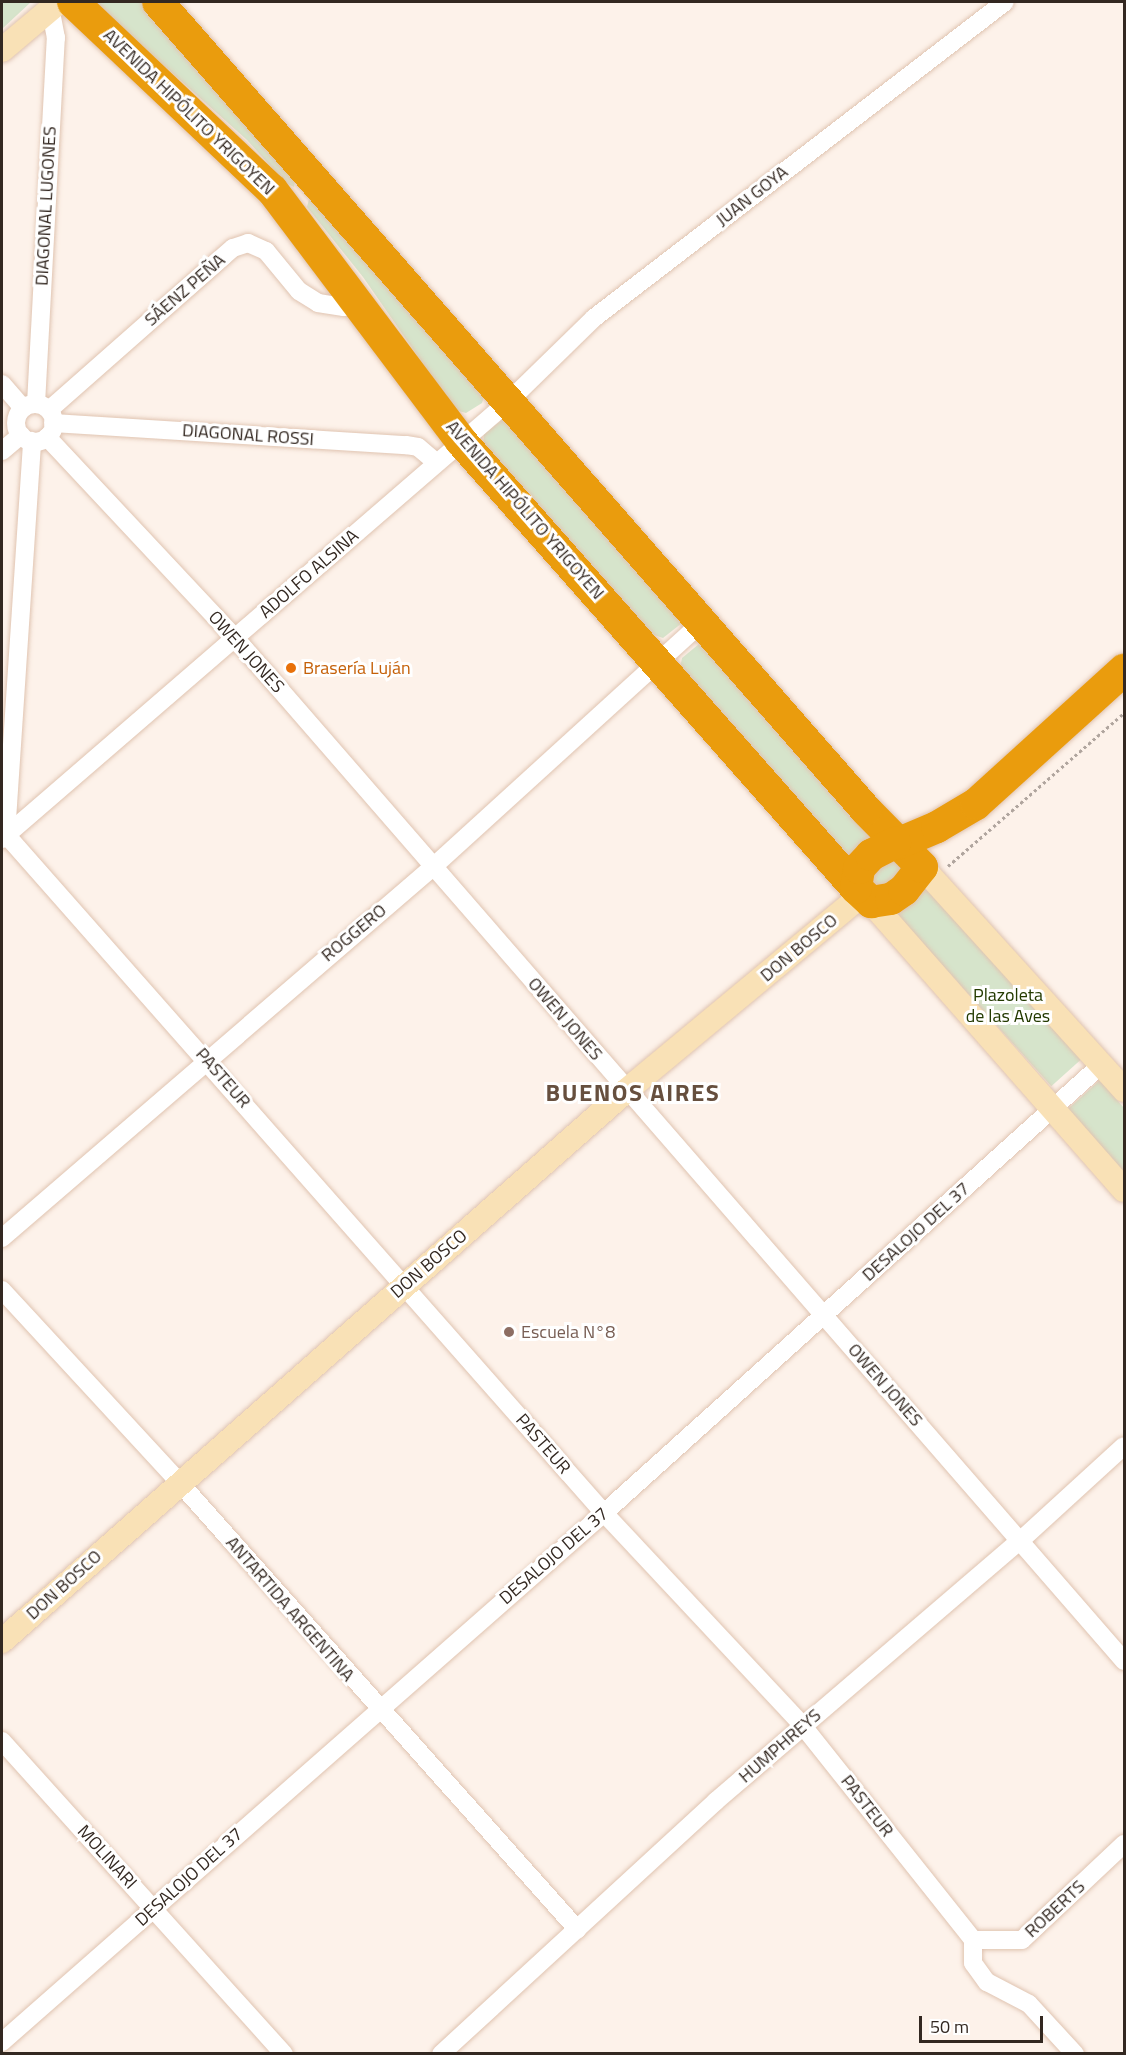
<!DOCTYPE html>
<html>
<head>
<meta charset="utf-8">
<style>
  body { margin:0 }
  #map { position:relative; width:1126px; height:2055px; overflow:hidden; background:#fdf2ea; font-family:"Titillium Web",sans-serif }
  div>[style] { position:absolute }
  .green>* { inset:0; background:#d6e4cb; transform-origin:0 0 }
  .path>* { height:3px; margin-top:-1.5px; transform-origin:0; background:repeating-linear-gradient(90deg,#b0a59e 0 3px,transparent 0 6px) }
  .roads { filter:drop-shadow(0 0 2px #e0c4b1) drop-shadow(0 0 2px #e0c4b1) }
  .street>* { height:18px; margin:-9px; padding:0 9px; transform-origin:9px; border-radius:9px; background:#fff }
  .street>.ring { margin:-9px; padding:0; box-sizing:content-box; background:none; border:18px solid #fff; border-radius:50% }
  .secondary>* { height:24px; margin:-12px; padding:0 12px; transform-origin:12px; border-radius:12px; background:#f9e1b6 }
  .highway>* { height:32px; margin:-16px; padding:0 16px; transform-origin:16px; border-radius:16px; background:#ea9c0d }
  .dots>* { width:16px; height:16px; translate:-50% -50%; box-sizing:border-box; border:3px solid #fff; border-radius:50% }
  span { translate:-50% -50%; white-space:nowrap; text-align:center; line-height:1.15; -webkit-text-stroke:6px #fff; paint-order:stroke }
  .street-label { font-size:18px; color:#332821 }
  .food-label { font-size:18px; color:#c56008 }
  .left { translate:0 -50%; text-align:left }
  .park-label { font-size:18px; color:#233a00 }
  .education-label { font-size:18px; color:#785e54 }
  .district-label { font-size:24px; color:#664f3e; font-weight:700; letter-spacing:1.5px }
  .frame { position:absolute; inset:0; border:3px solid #332821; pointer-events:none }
  .scale { position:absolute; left:919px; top:2016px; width:124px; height:27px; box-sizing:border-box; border:3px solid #332821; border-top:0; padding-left:8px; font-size:18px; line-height:21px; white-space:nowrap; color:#332821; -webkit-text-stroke:4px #fff; paint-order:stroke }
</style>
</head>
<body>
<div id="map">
  <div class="green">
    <div style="clip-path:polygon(2px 2px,31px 2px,2px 29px)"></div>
    <div style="clip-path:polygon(93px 2px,141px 2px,296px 176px,294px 187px,286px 183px,247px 140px)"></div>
    <div style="clip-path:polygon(309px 199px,318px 201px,486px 390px,482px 403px,466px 413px,455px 410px,363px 277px,307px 207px)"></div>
    <div style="clip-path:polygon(502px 420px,513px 421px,682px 623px,663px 638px,651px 634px,483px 446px,484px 434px)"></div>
    <div style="clip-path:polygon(699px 644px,710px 646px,879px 833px,855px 860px,845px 856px,680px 668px,682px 658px)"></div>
    <div style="clip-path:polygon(902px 857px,901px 873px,881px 887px,873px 886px,871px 874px,888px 859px)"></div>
    <div style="left:928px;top:885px;width:232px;height:43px;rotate:48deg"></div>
    <div style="clip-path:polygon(1100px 1080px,1124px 1108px,1124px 1172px,1068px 1109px)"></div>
  </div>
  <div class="path">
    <div style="left:948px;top:866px;width:233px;rotate:-41deg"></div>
  </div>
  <div class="roads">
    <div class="street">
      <div style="left:2px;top:384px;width:32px;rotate:49deg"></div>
      <div style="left:36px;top:404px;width:367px;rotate:-86.9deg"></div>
      <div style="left:56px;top:38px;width:31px;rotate:-101deg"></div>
      <div class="ring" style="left:16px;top:404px;width:20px;height:20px"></div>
      <div style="left:49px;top:410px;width:245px;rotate:-41.4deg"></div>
      <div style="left:233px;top:248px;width:16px;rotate:-18deg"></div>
      <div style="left:248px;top:243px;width:20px;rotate:24deg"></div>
      <div style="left:266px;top:251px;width:52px;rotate:50.5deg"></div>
      <div style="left:299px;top:291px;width:22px;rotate:32deg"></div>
      <div style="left:318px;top:303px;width:26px;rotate:9deg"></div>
      <div style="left:344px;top:307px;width:17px;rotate:-17deg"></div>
      <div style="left:53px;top:423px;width:354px;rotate:3.6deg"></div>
      <div style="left:406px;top:445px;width:12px;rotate:9deg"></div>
      <div style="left:418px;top:447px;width:23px;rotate:40deg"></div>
      <div style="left:47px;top:437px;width:277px;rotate:46.9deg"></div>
      <div style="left:236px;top:639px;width:1354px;rotate:49.01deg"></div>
      <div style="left:2px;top:451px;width:25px;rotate:-40deg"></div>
      <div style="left:2px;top:830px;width:910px;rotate:48.61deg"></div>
      <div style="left:604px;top:1513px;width:291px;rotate:46.9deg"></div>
      <div style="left:803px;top:1726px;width:273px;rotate:51.5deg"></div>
      <div style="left:973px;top:1940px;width:23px;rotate:90deg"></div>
      <div style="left:973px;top:1963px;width:24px;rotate:54deg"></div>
      <div style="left:987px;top:1982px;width:47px;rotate:27.6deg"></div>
      <div style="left:1029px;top:2004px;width:68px;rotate:47.4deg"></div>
      <div style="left:6px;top:835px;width:395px;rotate:-86.2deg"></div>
      <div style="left:2px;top:839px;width:669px;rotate:-40.82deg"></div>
      <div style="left:508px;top:402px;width:120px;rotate:-44.3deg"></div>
      <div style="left:594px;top:318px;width:518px;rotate:-37.56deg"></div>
      <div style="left:2px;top:1238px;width:570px;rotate:-40.73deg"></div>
      <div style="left:434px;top:866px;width:361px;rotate:-42.3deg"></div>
      <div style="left:2px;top:1290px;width:261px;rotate:47.3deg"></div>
      <div style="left:179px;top:1482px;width:599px;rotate:48.32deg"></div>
      <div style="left:2px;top:1741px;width:421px;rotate:48deg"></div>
      <div style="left:973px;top:1940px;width:49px"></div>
      <div style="left:1022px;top:1940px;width:140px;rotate:-43.3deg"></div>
      <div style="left:2px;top:2042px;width:801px;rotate:-41.31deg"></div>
      <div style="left:604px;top:1513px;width:671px;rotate:-42.04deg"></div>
      <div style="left:441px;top:2054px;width:374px;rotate:-42.6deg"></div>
      <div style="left:716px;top:1801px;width:401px;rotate:-40.6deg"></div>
      <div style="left:1021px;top:1540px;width:139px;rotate:-42.4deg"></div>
    </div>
    <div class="secondary">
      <div style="left:2px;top:50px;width:75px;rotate:-40.1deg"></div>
      <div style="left:922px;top:867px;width:301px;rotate:47.8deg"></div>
      <div style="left:871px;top:902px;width:383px;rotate:48.7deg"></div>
      <div style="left:2px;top:1641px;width:833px;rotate:-41.4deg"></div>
      <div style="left:627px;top:1090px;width:307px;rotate:-39.7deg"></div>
    </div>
    <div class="highway">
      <div style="left:73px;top:2px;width:274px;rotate:43.4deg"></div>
      <div style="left:272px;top:190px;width:314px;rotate:53deg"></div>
      <div style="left:461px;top:441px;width:597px;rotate:48.53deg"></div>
      <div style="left:856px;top:888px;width:21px;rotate:43deg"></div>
      <div style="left:871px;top:902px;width:20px;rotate:-9deg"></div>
      <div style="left:891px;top:899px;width:16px;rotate:-35deg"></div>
      <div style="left:904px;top:890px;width:29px;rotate:-52deg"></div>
      <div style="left:922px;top:867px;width:80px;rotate:-134.5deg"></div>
      <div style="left:866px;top:810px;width:1074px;rotate:-131.23deg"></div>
      <div style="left:897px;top:844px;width:43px;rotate:-23deg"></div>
      <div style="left:937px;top:827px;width:45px;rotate:-30.5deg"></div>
      <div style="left:976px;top:804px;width:200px;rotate:-42.2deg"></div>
      <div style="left:856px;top:888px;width:20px;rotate:-81deg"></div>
      <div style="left:859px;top:868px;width:18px;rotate:-47deg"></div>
      <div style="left:871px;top:855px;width:27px;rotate:-27deg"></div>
    </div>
  </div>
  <div class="dots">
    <div style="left:291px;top:668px;background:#e8710a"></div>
    <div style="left:509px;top:1332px;background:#8d6e63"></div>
  </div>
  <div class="street-label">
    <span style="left:189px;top:112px;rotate:44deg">AVENIDA HIPÓLITO YRIGOYEN</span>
    <span style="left:752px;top:196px;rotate:-38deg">JUAN GOYA</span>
    <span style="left:46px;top:206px;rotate:-87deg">DIAGONAL LUGONES</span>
    <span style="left:185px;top:290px;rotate:-41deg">SÁENZ PEÑA</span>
    <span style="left:248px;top:435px;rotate:4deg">DIAGONAL ROSSI</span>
    <span style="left:525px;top:510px;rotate:49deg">AVENIDA HIPÓLITO YRIGOYEN</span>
    <span style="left:309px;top:574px;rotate:-41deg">ADOLFO ALSINA</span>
    <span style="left:246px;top:652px;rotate:48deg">OWEN JONES</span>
    <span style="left:354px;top:933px;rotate:-40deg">ROGGERO</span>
    <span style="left:799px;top:948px;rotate:-40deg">DON BOSCO</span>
    <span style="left:565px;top:1019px;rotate:49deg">OWEN JONES</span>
    <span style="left:223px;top:1078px;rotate:49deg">PASTEUR</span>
    <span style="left:916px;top:1232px;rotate:-42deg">DESALOJO DEL 37</span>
    <span style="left:429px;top:1264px;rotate:-41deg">DON BOSCO</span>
    <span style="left:885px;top:1385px;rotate:49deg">OWEN JONES</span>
    <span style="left:543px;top:1444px;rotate:49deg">PASTEUR</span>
    <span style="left:554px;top:1556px;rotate:-41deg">DESALOJO DEL 37</span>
    <span style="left:64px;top:1585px;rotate:-42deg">DON BOSCO</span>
    <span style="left:290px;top:1609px;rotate:49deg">ANTARTIDA ARGENTINA</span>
    <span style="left:780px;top:1746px;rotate:-41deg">HUMPHREYS</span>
    <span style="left:867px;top:1806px;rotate:52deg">PASTEUR</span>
    <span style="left:107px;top:1857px;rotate:48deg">MOLINARI</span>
    <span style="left:189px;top:1877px;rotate:-42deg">DESALOJO DEL 37</span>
    <span style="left:1055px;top:1909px;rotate:-43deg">ROBERTS</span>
  </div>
  <div class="food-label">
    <span class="left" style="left:303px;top:668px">Brasería Luján</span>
  </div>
  <div class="park-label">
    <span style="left:1008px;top:1006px">Plazoleta<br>de las Aves</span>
  </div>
  <div class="education-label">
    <span class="left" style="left:521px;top:1332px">Escuela N°8</span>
  </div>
  <div class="district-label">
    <span style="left:633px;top:1093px">BUENOS AIRES</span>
  </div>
  <div class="frame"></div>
  <div class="scale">50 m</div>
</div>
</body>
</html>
